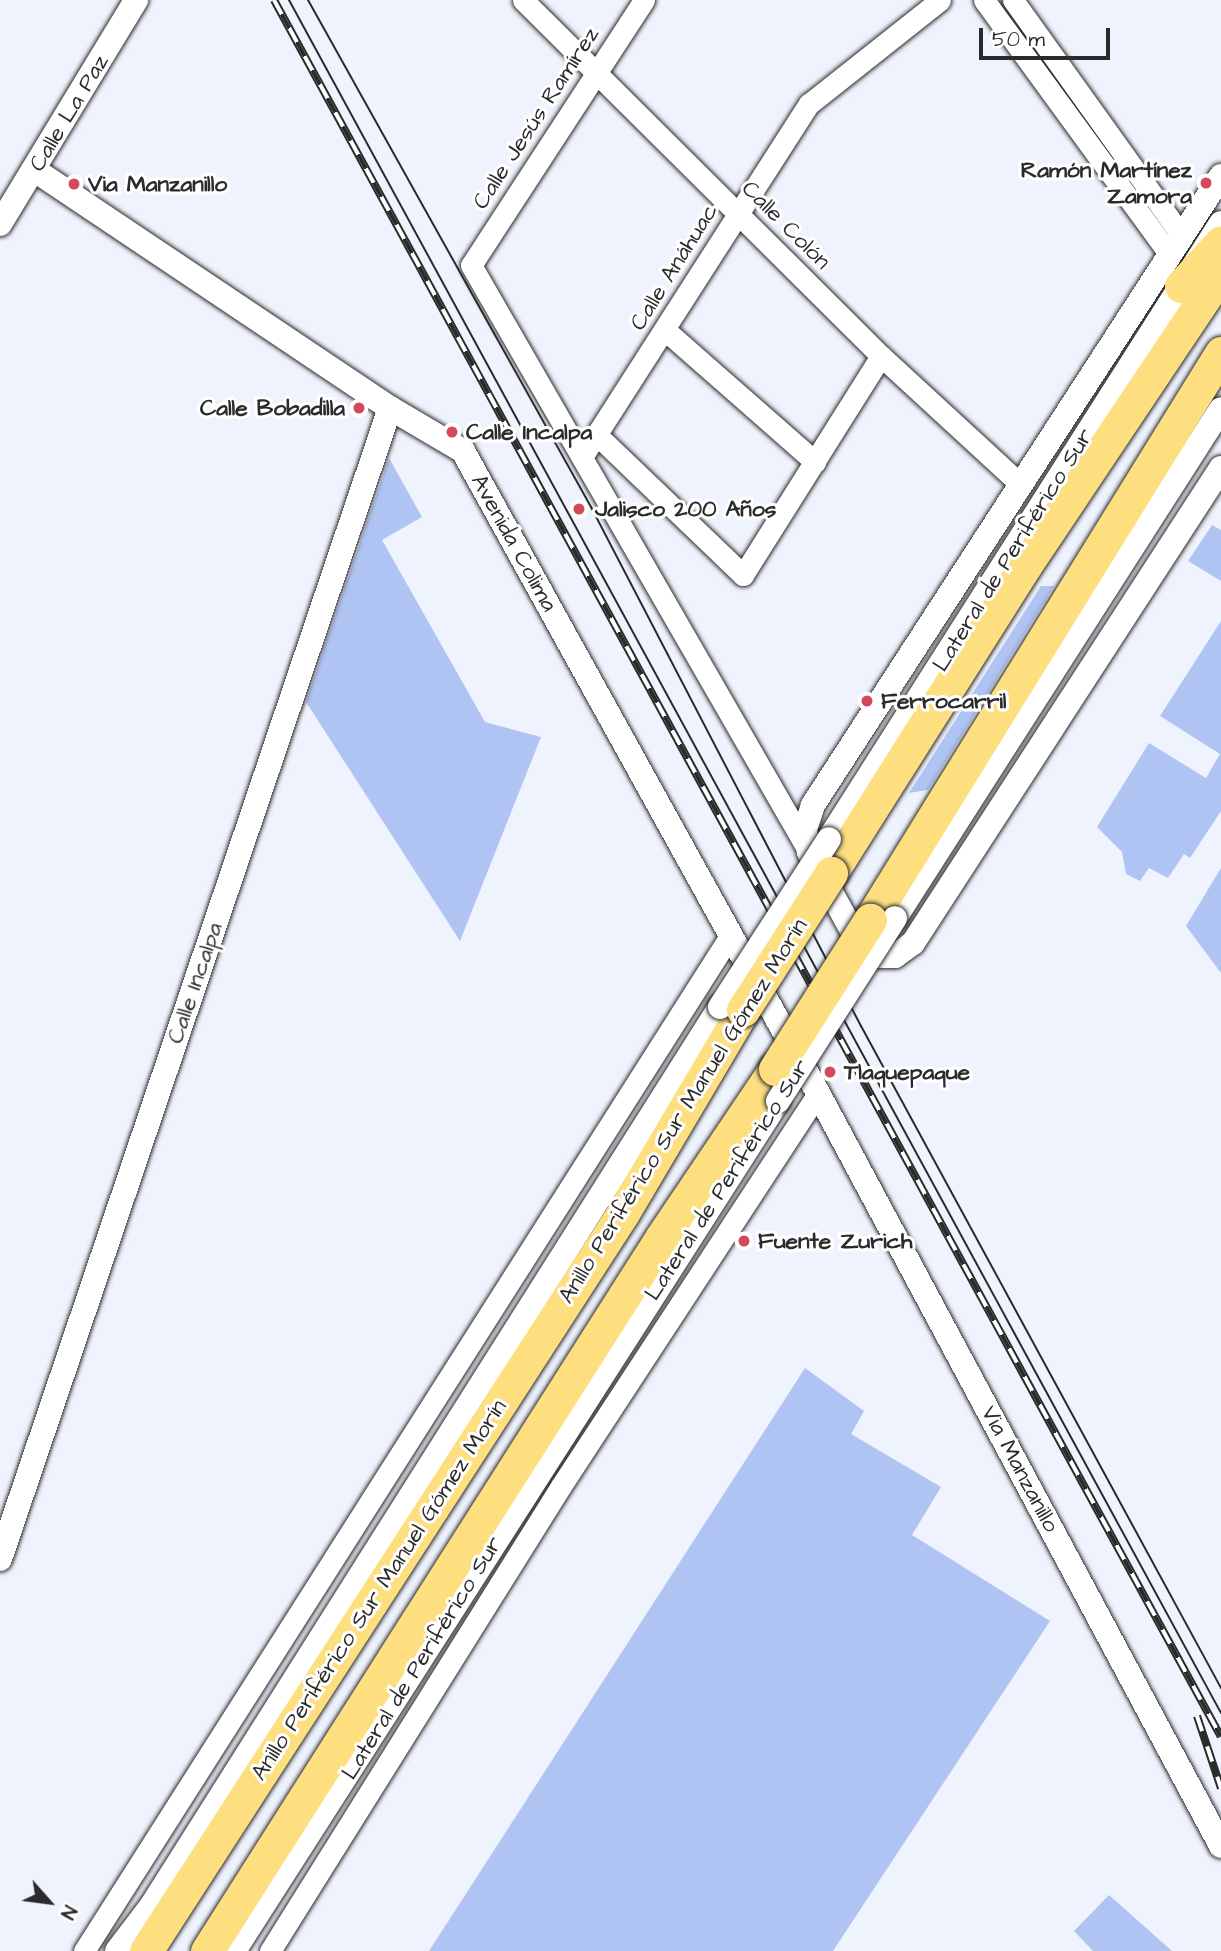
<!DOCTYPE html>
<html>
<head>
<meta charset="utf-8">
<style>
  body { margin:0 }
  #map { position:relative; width:1221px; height:1951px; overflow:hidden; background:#eff3fd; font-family:"Architects Daughter",sans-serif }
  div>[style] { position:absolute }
  .building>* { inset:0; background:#b0c4f3 }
  .roads { filter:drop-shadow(0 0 2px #2b2b2b) drop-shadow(0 0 2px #2b2b2b) }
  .minor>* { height:21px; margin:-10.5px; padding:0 10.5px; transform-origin:10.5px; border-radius:10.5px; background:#fff }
  .tertiary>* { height:24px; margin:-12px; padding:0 12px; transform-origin:12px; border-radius:12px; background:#fff }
  .trunk>* { height:33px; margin:-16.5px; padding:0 16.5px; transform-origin:16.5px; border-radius:16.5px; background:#fddf80 }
  .tram>* { height:2px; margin:-1px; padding:0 1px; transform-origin:1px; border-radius:1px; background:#2b2b2b }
  .rail>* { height:8px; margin-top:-4px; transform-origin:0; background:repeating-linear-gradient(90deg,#fff 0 16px,#2b2b2b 0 32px); box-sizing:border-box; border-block:2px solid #2b2b2b }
  .bridges { filter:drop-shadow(0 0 2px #2b2b2b) drop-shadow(0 0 2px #2b2b2b) }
  .tertiary-bridge>* { height:24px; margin:-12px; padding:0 12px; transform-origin:12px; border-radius:12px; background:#fff }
  .trunk-bridge>* { height:33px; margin:-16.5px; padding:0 16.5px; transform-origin:16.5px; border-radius:16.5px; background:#fddf80 }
  .dots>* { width:19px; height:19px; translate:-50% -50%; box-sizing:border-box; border:4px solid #fff; border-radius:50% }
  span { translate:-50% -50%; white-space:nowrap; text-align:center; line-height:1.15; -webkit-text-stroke:6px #fff; paint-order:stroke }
  .street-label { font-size:23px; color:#2b2b2b }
  .poi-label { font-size:23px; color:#2b2b2b; font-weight:700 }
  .right { translate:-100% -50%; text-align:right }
  .left { translate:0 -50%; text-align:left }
  .north { position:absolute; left:14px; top:1867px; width:70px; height:70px; -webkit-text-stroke:5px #fff; paint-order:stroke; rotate:118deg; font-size:19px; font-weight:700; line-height:28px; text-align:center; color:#2b2b2b }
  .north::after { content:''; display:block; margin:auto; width:24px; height:32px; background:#2b2b2b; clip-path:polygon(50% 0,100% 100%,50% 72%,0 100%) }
  .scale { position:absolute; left:979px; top:28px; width:131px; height:32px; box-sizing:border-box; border:4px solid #2b2b2b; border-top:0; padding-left:9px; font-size:21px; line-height:24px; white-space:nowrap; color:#2b2b2b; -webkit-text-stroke:5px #fff; paint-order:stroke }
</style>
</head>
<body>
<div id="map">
  <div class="building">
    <div style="clip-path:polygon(389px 458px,422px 517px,382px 540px,485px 722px,541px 737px,460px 941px,306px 702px)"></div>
    <div style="clip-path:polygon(1212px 525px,1221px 530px,1221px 581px,1188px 561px)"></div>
    <div style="clip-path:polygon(1041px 586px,1054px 586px,928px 790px,909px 793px)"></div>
    <div style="clip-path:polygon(1221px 621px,1221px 811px,1190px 858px,1184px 854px,1168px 878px,1149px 868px,1140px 881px,1126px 874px,1122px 852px,1097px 827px,1149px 743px,1206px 778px,1220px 754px,1160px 716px)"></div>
    <div style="clip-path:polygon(1221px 868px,1221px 973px,1186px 926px)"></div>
    <div style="clip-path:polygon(805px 1368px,864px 1411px,851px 1434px,941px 1487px,912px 1535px,1050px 1621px,833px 1951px,429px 1951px)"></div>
    <div style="clip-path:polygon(1109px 1895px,1172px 1951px,1093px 1951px,1074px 1931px)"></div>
  </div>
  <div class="roads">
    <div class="minor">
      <div style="left:523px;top:0;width:505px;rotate:44.84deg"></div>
      <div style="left:881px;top:356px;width:186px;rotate:42.6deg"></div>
      <div style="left:644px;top:0;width:316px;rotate:123.1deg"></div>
      <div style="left:471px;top:265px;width:675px;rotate:60.06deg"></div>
      <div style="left:984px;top:0;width:312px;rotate:53.9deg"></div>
      <div style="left:1013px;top:0;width:287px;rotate:54.4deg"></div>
      <div style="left:665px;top:330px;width:200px;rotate:41.3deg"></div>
      <div style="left:598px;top:436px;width:201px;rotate:43.8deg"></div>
      <div style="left:743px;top:575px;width:259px;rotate:-57.8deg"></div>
      <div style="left:582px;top:457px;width:420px;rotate:-57.3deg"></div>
      <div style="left:809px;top:104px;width:167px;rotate:-38.4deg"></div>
      <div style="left:84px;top:1951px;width:1203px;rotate:-57.53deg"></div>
      <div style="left:270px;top:1951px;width:549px;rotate:-57.96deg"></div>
      <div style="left:561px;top:1486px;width:470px;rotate:-56.8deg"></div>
    </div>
    <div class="tertiary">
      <div style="left:36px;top:171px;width:426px;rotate:33.8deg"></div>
      <div style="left:390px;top:408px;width:85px;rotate:30.5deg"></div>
      <div style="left:463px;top:451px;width:734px;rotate:61.06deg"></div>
      <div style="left:818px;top:1093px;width:854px;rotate:61.84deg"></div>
      <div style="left:1221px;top:176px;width:750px;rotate:122.97deg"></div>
      <div style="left:813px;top:805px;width:26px;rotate:108deg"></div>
      <div style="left:805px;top:830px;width:22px;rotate:80deg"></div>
      <div style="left:809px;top:852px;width:119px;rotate:61.3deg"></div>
      <div style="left:866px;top:956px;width:29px"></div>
      <div style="left:895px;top:956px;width:22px;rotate:-36deg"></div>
      <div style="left:913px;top:943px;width:566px;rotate:-57.04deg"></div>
      <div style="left:0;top:224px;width:262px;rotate:-58.7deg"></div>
      <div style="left:829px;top:839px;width:730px;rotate:-57.53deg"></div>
      <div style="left:895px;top:918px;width:604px;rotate:-57.36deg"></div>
      <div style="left:0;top:1559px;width:1215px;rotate:-71.28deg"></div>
      <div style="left:117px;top:1951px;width:58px;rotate:-52.7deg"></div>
      <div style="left:152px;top:1905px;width:1063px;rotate:-57.69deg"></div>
      <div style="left:234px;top:1951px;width:1009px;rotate:-57.38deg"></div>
    </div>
    <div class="trunk">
      <div style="left:1181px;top:286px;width:59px;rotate:-47.7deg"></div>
      <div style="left:831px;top:873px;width:363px;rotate:-57.7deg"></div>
      <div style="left:1025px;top:566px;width:353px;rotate:-56.2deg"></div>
      <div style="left:870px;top:920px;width:667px;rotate:-58.24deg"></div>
      <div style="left:146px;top:1951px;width:879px;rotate:-57.12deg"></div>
      <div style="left:623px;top:1213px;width:236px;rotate:-59.4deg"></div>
      <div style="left:207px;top:1951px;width:845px;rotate:-57.51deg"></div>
      <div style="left:661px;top:1238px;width:204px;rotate:-56deg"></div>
    </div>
  </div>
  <div class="tram">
    <div style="left:289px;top:0;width:1950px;rotate:61.45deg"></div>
    <div style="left:308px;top:0;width:581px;rotate:60.83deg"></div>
    <div style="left:591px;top:507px;width:585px;rotate:62.52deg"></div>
    <div style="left:861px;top:1026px;width:754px;rotate:61.46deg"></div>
  </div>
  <div class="rail">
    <div style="left:274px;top:0;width:1978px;rotate:61.4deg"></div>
    <div style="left:1197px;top:1716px;width:76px;rotate:71.6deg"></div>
  </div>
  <div class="bridges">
    <div class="tertiary-bridge">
      <div style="left:720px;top:1007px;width:200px;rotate:-57deg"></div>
      <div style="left:778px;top:1101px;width:217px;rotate:-57.4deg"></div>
    </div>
    <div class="trunk-bridge">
      <div style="left:743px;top:1010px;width:163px;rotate:-57.3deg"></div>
      <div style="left:775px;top:1069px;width:177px;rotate:-57.5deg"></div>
    </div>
  </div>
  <div class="dots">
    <div style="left:1206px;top:183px;background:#d1495b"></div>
    <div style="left:74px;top:184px;background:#d1495b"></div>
    <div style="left:359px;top:408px;background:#d1495b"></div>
    <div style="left:452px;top:432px;background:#d1495b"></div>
    <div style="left:579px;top:509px;background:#d1495b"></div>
    <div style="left:867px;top:701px;background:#d1495b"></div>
    <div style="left:830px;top:1072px;background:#d1495b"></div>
    <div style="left:744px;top:1241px;background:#d1495b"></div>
  </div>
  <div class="street-label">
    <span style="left:69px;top:113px;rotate:-59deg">Calle La Paz</span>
    <span style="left:536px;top:118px;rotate:-57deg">Calle Jesús Ramírez</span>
    <span style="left:786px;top:225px;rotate:45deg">Calle Colón</span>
    <span style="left:674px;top:267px;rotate:-58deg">Calle Anáhuac</span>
    <span style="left:514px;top:543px;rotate:61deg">Avenida Colima</span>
    <span style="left:1013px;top:550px;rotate:-58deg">Lateral de Periférico Sur</span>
    <span style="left:195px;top:983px;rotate:-71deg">Calle Incalpa</span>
    <span style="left:683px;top:1111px;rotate:-58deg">Anillo Periférico Sur Manuel Gómez Morín</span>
    <span style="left:727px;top:1180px;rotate:-57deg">Lateral de Periférico Sur</span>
    <span style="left:1020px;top:1469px;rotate:62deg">Via Manzanillo</span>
    <span style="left:379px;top:1590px;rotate:-57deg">Anillo Periférico Sur Manuel Gómez Morín</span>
    <span style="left:422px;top:1658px;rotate:-58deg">Lateral de Periférico Sur</span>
  </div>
  <div class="poi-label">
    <span class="right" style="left:1192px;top:183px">Ramón Martínez<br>Zamora</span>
    <span class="left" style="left:88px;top:184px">Via Manzanillo</span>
    <span class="right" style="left:345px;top:408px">Calle Bobadilla</span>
    <span class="left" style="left:466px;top:432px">Calle Incalpa</span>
    <span class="left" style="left:595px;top:509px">Jalisco 200 Años</span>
    <span class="left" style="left:881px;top:701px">Ferrocarril</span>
    <span class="left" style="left:844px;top:1072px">Tlaquepaque</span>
    <span class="left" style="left:758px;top:1241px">Fuente Zurich</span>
  </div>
  <div class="north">N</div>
  <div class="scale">50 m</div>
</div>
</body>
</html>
